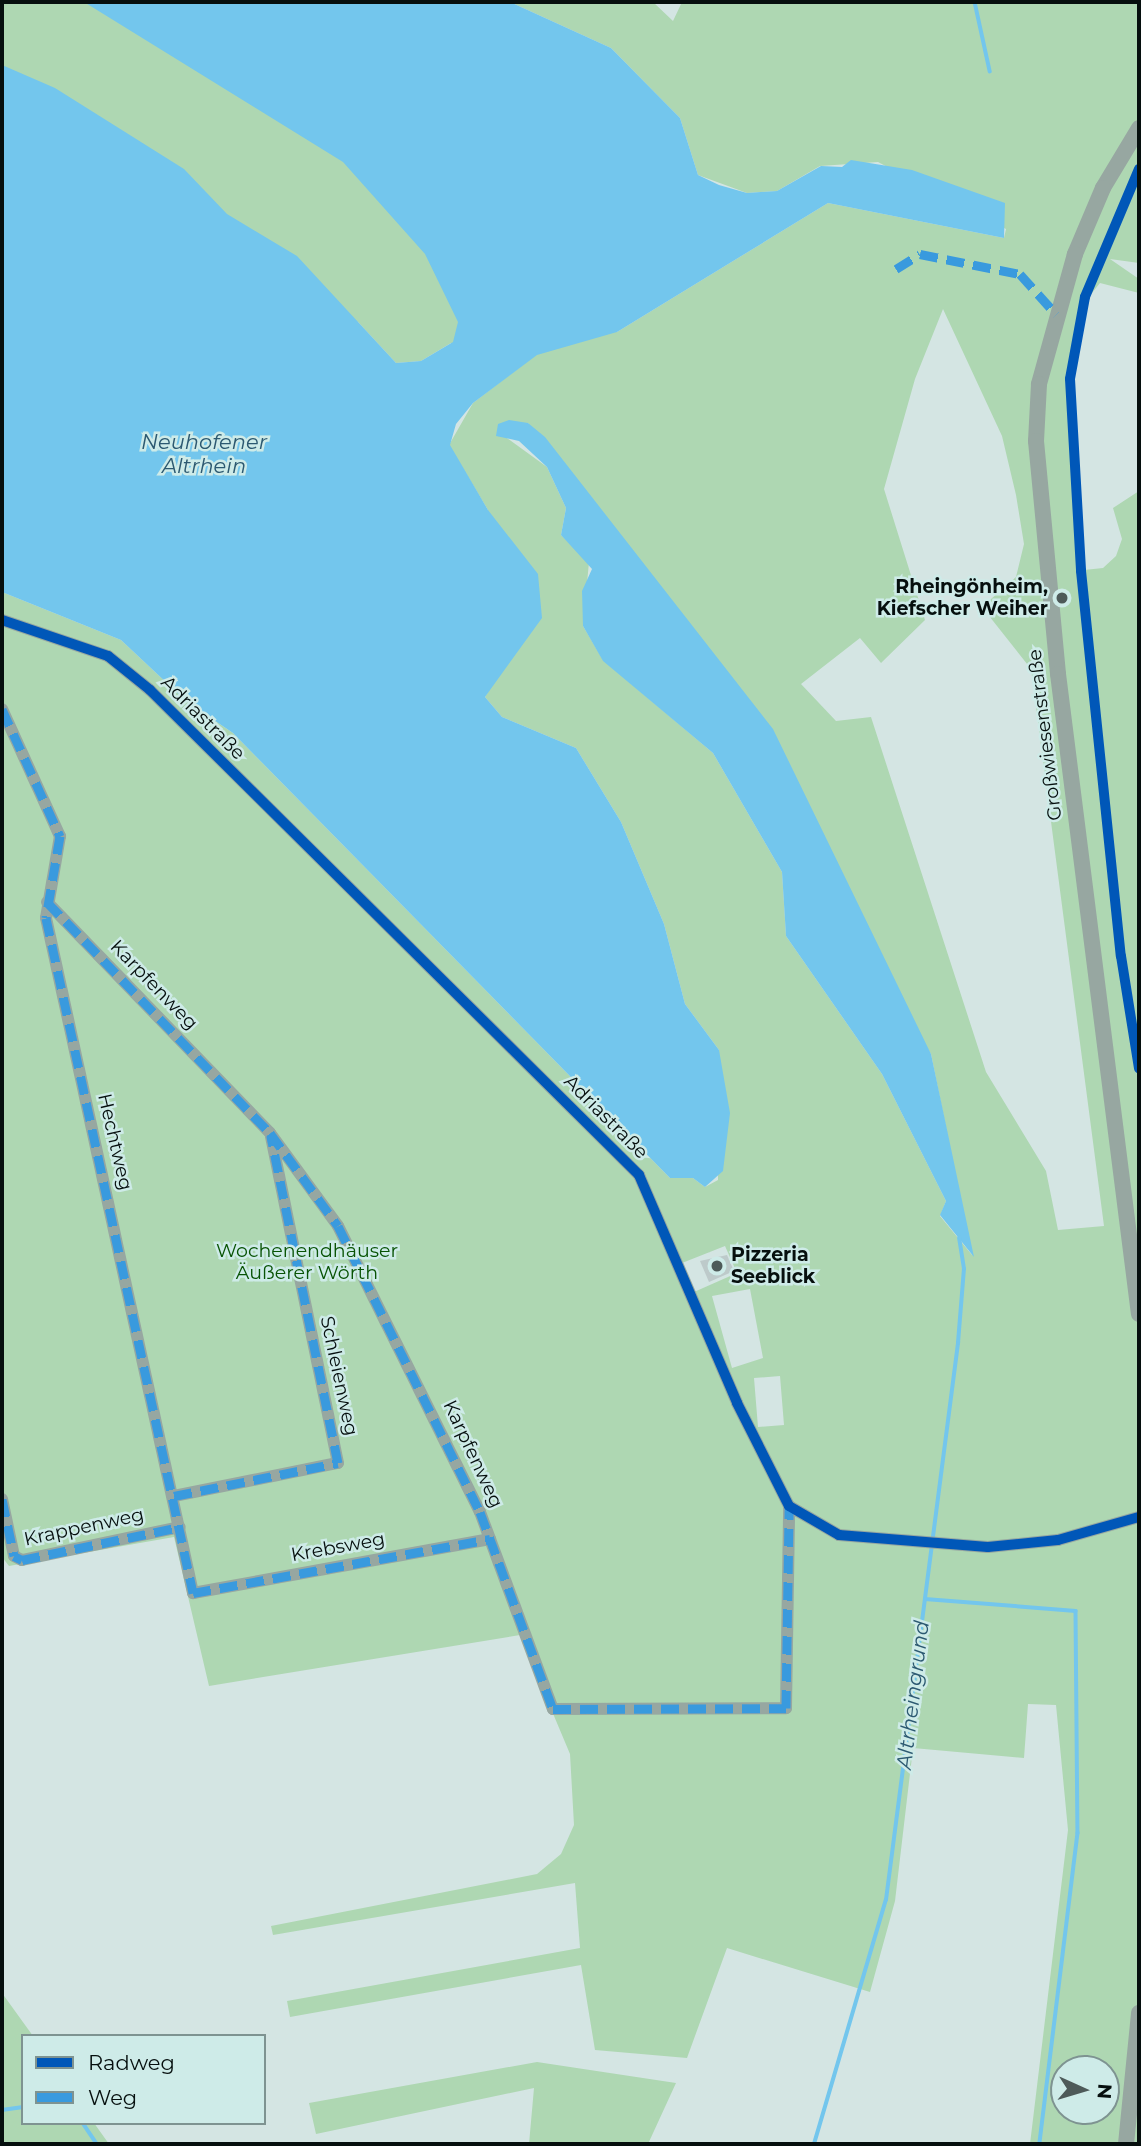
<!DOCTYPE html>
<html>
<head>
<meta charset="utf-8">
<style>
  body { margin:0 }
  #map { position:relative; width:1141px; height:2146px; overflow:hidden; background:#d4e5e3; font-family:Montserrat,sans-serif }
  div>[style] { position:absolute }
  .green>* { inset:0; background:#aed7b2 }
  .water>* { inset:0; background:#73c6ed }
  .stream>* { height:3.5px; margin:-1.75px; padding:0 1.75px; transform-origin:1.75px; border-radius:1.75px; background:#73c6ed }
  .building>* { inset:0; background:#bdcaca }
  .minor>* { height:12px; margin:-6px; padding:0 6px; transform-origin:6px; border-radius:6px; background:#97a7a1 }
  .tertiary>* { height:16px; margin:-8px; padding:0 8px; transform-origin:8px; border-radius:8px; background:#97a7a1 }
  .quiet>* { height:9px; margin-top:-4.5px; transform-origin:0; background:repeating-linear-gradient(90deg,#399ade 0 18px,transparent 0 27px) }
  .cycleway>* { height:10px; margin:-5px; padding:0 5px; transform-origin:5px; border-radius:5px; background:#0057b8 }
  .dots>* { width:19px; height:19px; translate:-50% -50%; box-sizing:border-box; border:4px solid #ceebe8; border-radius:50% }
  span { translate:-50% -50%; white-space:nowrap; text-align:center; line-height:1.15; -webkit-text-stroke:5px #ceebe8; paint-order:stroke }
  .poi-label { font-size:19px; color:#060f0e; font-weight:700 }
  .right { translate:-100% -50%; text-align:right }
  .left { translate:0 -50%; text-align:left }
  .street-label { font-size:19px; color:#060f0e }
  .park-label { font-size:19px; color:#085304 }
  .water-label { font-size:21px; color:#2c5971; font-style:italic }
  .frame { position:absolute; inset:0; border:4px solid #060f0e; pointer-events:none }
  .legend { position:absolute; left:21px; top:2034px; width:245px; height:91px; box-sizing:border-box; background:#ceebe8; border:2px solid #7e9391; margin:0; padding:9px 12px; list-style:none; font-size:21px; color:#060f0e }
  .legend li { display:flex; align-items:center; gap:14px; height:35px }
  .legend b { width:35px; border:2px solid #7e9391 }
  .north { position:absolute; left:1050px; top:2055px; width:70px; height:70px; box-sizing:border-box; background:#ceebe8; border:2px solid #7e9391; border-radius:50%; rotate:94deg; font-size:19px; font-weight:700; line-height:28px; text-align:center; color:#060f0e }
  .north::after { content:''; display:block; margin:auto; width:24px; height:32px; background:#4e5a59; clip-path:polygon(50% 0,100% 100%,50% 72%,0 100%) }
</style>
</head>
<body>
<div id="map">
  <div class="green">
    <div style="clip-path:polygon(evenodd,2px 2px,188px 2px,617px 332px,828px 203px,1004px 238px,1006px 229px,878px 162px,820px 166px,777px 191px,747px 193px,698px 175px,680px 118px,611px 48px,510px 2px,653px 2px,673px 21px,682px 2px,1139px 2px,1139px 263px,1110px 259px,1139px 279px,1139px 293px,1100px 283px,1088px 298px,1073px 379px,1084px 570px,1103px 568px,1116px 556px,1122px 539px,1113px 508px,1139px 491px,1139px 2144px,1030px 2144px,1068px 1830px,1056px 1705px,1028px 1704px,1024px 1758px,913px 1748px,895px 1901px,870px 1992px,727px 1948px,687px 2058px,595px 2050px,581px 1965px,290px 2017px,287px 2001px,580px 1948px,575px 1883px,273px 1935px,271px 1926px,537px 1874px,561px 1854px,574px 1825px,570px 1754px,520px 1635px,209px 1686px,174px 1537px,9px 1566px,2px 1557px,2px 592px,121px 640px,186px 701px,233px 733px,670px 1178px,693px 1178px,705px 1187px,718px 1180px,719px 1050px,685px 1004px,664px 924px,621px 822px,576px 748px,502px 717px,485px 697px,494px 682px,488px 510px,449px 445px,473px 403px,529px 360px,451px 343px,421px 361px,396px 363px,358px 322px,2px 246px,2px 2px,943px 309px,1002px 436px,1016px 495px,1024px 544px,1016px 577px,982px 607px,1031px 669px,1104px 1226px,1058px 1230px,1046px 1171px,986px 1072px,871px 717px,836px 721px,801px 684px,860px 638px,881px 663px,925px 620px,884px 489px,915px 379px,943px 309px,2px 2px,528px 423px,931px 1054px,972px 1255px,940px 1216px,946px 1201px,882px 1074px,786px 936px,782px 872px,713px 753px,603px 660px,583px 626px,589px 562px,561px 535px,566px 508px,547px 467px,500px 433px,528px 423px,2px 2px,725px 1246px,737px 1273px,694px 1292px,682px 1263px,725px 1246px,2px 2px,750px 1289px,763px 1358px,732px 1368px,712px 1296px,750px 1289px,2px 2px,780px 1376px,784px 1425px,758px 1427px,754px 1378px,780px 1376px,2px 2px,1064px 2069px,1106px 2069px,1106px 2111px,1064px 2111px,1064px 2069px)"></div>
    <div style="clip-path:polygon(2px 1993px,33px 2036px,23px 2036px,23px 2123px,94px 2123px,109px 2144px,2px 2144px)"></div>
    <div style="clip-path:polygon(537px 2062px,676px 2083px,648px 2144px,529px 2144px,534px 2088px,316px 2134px,309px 2103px)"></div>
  </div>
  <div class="water">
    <div style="clip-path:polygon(84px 2px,510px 2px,611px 48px,680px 118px,698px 175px,719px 185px,747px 193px,777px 191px,821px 166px,842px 167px,851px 160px,912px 170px,1005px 203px,1004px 238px,828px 203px,617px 332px,537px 355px,473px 403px,456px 424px,450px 445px,488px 510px,538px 574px,542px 618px,485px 697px,502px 717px,576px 748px,621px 822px,664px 924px,685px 1004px,719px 1050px,730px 1113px,723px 1171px,705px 1187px,693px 1178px,670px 1178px,233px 733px,186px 701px,121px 640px,2px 592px,2px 65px,55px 88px,184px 169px,227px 214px,297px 256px,396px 363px,421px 361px,453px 342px,458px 322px,425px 254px,343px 162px)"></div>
    <div style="clip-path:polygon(509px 420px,528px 423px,545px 437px,773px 729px,931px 1054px,974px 1257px,940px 1215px,946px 1201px,882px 1074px,786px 936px,782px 872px,713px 753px,603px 661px,583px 626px,582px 591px,592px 569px,561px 535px,566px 508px,547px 467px,519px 441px,496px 436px,498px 424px)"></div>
  </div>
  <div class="stream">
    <div style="left:975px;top:2px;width:71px;rotate:77.7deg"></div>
    <div style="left:925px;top:1599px;width:151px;rotate:4.5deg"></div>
    <div style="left:1076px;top:1611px;width:222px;rotate:89.5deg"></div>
    <div style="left:1078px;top:1833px;width:313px;rotate:97deg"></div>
    <div style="left:2px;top:2110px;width:21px;rotate:-8deg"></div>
    <div style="left:83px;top:2123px;width:25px;rotate:56deg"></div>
    <div style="left:814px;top:2144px;width:254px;rotate:-73.6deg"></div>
    <div style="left:886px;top:1900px;width:562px;rotate:-82.63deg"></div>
    <div style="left:958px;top:1343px;width:74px;rotate:-85.4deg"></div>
    <div style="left:964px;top:1269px;width:31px;rotate:-99deg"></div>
  </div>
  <div class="building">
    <div style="clip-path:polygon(727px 1255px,734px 1271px,709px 1282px,700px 1261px)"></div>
  </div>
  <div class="minor">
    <div style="left:2px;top:620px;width:112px;rotate:18.8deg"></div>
    <div style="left:108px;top:656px;width:54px;rotate:39deg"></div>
    <div style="left:150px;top:690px;width:689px;rotate:44.76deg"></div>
    <div style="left:639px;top:1175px;width:248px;rotate:66.7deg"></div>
    <div style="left:737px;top:1403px;width:115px;rotate:63.2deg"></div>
    <div style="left:789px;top:1506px;width:58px;rotate:30.1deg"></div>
    <div style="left:839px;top:1535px;width:149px;rotate:4.6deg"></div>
    <div style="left:988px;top:1547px;width:70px;rotate:-5.7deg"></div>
    <div style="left:1058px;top:1540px;width:84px;rotate:-15.9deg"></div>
    <div style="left:2px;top:709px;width:140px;rotate:65.5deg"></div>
    <div style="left:60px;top:836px;width:83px;rotate:99.7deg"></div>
    <div style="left:46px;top:918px;width:691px;rotate:77.71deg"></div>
    <div style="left:193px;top:1593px;width:302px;rotate:-10.3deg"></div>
    <div style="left:47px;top:902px;width:321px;rotate:46deg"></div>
    <div style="left:270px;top:1133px;width:115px;rotate:53.8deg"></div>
    <div style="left:338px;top:1226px;width:319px;rotate:63.6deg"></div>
    <div style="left:480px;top:1512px;width:210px;rotate:69.7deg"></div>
    <div style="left:553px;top:1709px;width:233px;rotate:-0.2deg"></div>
    <div style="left:786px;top:1708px;width:202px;rotate:-89.1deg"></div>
    <div style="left:174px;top:1496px;width:167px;rotate:-11.4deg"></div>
    <div style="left:338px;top:1463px;width:333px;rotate:-101.6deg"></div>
    <div style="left:2px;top:1499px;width:58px;rotate:78.1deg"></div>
    <div style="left:14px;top:1556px;width:9px;rotate:27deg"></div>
    <div style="left:22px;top:1560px;width:161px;rotate:-11.8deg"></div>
  </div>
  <div class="tertiary">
    <div style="left:1139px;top:128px;width:70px;rotate:121deg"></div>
    <div style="left:1103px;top:188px;width:72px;rotate:113deg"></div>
    <div style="left:1075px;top:254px;width:135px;rotate:105.5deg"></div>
    <div style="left:1039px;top:384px;width:57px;rotate:93deg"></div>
    <div style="left:1036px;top:441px;width:234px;rotate:84.6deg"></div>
    <div style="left:1058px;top:674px;width:645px;rotate:82.79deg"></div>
    <div style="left:1126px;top:2144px;width:132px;rotate:-84.3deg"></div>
  </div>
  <div class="quiet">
    <div style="left:896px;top:269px;width:28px;rotate:-32deg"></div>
    <div style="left:920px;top:254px;width:102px;rotate:11.3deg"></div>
    <div style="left:1020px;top:274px;width:54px;rotate:48deg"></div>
    <div style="left:2px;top:709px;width:140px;rotate:65.5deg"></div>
    <div style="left:60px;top:836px;width:83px;rotate:99.7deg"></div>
    <div style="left:46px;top:918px;width:691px;rotate:77.71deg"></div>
    <div style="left:193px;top:1593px;width:302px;rotate:-10.3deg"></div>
    <div style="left:47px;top:902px;width:321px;rotate:46deg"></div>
    <div style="left:270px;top:1133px;width:115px;rotate:53.8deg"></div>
    <div style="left:338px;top:1226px;width:319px;rotate:63.6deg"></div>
    <div style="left:480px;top:1512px;width:210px;rotate:69.7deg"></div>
    <div style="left:553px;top:1709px;width:233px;rotate:-0.2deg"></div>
    <div style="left:786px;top:1708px;width:202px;rotate:-89.1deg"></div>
    <div style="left:174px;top:1496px;width:167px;rotate:-11.4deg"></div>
    <div style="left:338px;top:1463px;width:334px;rotate:-101.6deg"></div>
    <div style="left:2px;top:1499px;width:58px;rotate:78.1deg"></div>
    <div style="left:14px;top:1556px;width:9px;rotate:27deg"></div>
    <div style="left:22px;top:1560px;width:161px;rotate:-11.8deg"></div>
  </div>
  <div class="cycleway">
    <div style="left:1139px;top:169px;width:139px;rotate:112.9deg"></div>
    <div style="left:1085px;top:297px;width:83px;rotate:100.4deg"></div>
    <div style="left:1070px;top:379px;width:192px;rotate:86.7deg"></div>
    <div style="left:1081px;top:571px;width:387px;rotate:84.1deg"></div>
    <div style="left:1121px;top:956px;width:114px;rotate:80.9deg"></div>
    <div style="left:2px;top:620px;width:112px;rotate:18.8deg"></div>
    <div style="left:108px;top:656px;width:54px;rotate:39deg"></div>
    <div style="left:150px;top:690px;width:689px;rotate:44.76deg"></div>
    <div style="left:639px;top:1175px;width:248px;rotate:66.7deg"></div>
    <div style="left:737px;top:1403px;width:115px;rotate:63.2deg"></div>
    <div style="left:789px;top:1506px;width:58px;rotate:30.1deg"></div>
    <div style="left:839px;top:1535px;width:149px;rotate:4.6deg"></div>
    <div style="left:988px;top:1547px;width:70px;rotate:-5.7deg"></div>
    <div style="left:1058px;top:1540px;width:84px;rotate:-15.9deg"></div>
  </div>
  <div class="dots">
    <div style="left:1062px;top:598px;background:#4e5a59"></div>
    <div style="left:717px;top:1266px;background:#4e5a59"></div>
  </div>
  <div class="poi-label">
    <span class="right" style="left:1048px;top:598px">Rheingönheim,<br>Kiefscher Weiher</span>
    <span class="left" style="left:731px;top:1266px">Pizzeria<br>Seeblick</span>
  </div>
  <div class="street-label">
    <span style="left:203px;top:718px;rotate:45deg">Adriastraße</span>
    <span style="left:1045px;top:735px;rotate:-97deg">Großwiesenstraße</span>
    <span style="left:154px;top:985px;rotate:46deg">Karpfenweg</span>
    <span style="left:606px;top:1117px;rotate:45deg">Adriastraße</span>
    <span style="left:115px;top:1142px;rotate:77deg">Hechtweg</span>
    <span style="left:339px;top:1376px;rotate:78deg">Schleienweg</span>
    <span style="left:473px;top:1454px;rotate:65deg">Karpfenweg</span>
    <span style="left:84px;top:1527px;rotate:-12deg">Krappenweg</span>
    <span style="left:338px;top:1547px;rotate:-10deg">Krebsweg</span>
  </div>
  <div class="park-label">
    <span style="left:307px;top:1262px">Wochenendhäuser<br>Äußerer Wörth</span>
  </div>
  <div class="water-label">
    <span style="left:204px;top:454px">Neuhofener<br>Altrhein</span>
    <span style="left:913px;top:1695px;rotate:-83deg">Altrheingrund</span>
  </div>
  <div class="frame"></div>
  <ul class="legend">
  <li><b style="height:9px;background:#0057b8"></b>Radweg</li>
  <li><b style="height:9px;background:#399ade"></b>Weg</li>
  </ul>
  <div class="north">N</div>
</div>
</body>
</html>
